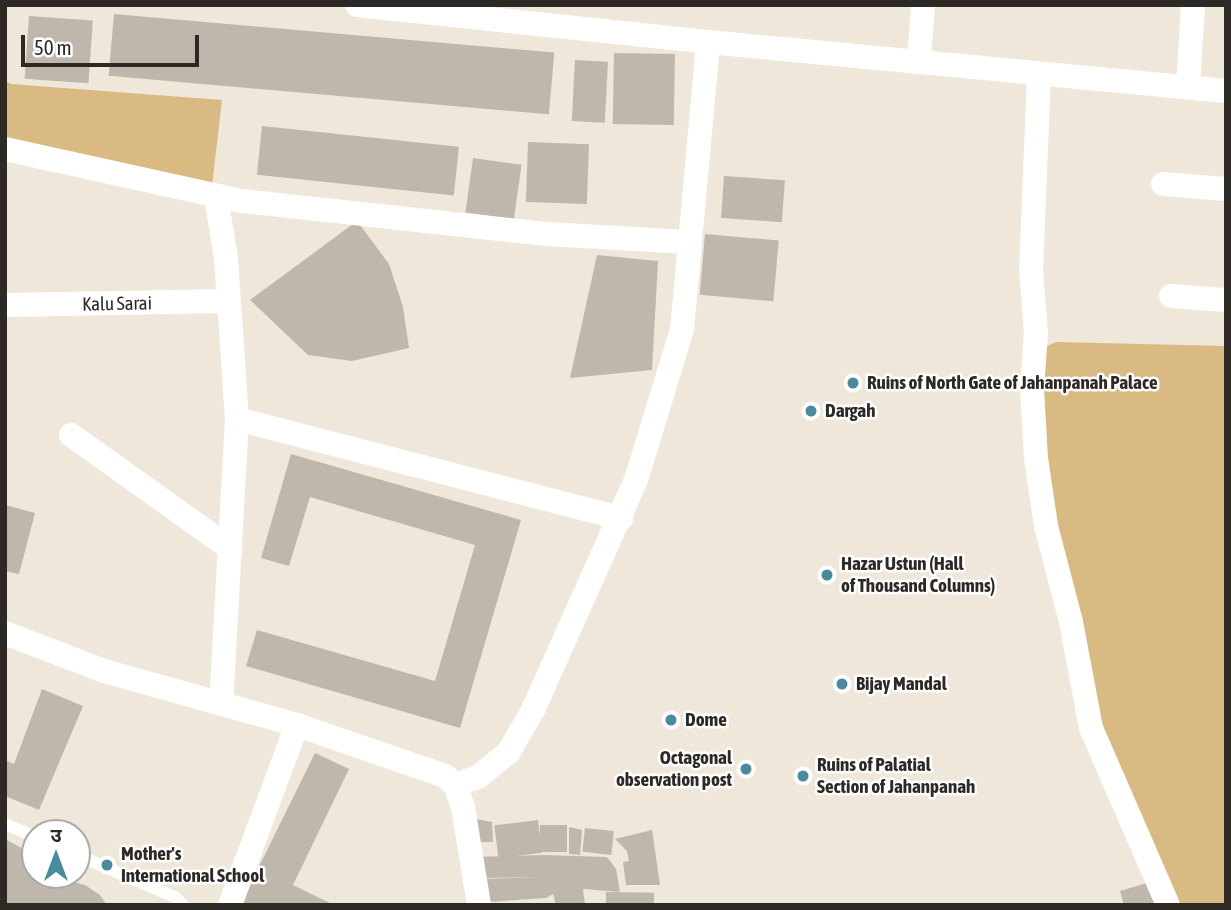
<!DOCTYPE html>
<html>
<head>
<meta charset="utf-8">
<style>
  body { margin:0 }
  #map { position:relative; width:1231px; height:910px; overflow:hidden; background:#efe7da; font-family:"Asap Condensed","Noto Sans Devanagari",sans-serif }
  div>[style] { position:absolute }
  .green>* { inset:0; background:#daba83 }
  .building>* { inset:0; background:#bfb7ab; transform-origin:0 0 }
  .service>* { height:12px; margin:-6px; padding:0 6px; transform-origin:6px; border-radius:6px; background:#fff }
  .minor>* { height:24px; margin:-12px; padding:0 12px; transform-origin:12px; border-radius:12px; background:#fff }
  .dots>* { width:19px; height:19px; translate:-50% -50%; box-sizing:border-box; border:4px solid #fff; border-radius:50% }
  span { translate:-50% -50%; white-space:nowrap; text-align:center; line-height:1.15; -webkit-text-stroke:5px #fff; paint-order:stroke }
  .street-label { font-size:19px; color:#2d2a25 }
  .poi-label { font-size:19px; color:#2d2a25; font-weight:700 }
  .left { translate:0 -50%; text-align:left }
  .right { translate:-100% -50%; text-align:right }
  .frame { position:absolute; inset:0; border:7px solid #2d2a25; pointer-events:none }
  .north { position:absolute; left:21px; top:819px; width:70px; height:70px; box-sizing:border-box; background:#fff; border:2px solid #abaaa8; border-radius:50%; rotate:0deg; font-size:19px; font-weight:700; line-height:28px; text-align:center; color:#2d2a25 }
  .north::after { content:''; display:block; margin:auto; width:24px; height:32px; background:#498b9c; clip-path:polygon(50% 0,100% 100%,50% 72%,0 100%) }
  .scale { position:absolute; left:21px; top:35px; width:178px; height:32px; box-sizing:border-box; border:4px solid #2d2a25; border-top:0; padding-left:9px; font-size:21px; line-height:24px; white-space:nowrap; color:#2d2a25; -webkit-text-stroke:5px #fff; paint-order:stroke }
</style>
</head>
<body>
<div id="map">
  <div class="green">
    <div style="clip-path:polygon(5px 81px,11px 84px,222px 100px,212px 186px,12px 141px,5px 137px)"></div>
    <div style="clip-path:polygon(1056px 342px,1226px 346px,1226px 905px,1166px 905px,1128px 817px,1046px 526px,1034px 352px)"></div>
  </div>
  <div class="building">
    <div style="left:114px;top:14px;width:442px;height:62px;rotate:5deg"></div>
    <div style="left:29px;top:16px;width:64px;height:63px;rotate:4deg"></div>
    <div style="left:614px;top:53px;width:61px;height:71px;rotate:1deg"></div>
    <div style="left:575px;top:60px;width:33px;height:61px;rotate:3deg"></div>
    <div style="left:262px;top:126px;width:198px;height:49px;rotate:6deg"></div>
    <div style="left:528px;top:142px;width:61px;height:60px;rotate:2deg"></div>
    <div style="left:473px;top:158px;width:49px;height:55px;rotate:8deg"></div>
    <div style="left:724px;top:176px;width:61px;height:42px;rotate:4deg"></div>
    <div style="clip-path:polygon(357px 221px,389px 264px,403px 307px,409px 348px,352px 361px,308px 355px,250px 300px)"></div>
    <div style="left:705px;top:234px;width:74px;height:61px;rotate:5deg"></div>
    <div style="clip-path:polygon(597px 255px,658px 261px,652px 370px,570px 378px)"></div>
    <div style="clip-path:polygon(291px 454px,521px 520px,460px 728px,246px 666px,257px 630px,435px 681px,475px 545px,310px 497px,289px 566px,261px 558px)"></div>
    <div style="clip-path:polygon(5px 505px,35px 513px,19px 574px,5px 571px)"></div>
    <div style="clip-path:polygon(42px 689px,83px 706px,39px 810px,5px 796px,5px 760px,14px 764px)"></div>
    <div style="clip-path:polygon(315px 753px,349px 769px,293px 885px,334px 905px,240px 905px)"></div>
    <div style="clip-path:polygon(470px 818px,492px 822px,493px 842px,473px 842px)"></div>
    <div style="left:538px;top:820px;width:33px;height:44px;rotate:83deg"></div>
    <div style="left:540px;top:825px;width:27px;height:27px"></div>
    <div style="clip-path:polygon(569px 827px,582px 830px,580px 855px,569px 854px)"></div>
    <div style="left:585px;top:828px;width:29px;height:24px;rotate:6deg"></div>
    <div style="clip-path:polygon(652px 830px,660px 885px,626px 885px,623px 862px,629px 861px,627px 851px,615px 839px)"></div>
    <div style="clip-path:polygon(5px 839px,27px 851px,35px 861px,35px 875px,41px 875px,43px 882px,67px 880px,85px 885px,100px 895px,107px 905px,5px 905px)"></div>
    <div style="clip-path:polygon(544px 855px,607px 857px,616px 869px,620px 892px,583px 889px,585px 905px,556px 905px,553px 894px,546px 898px,487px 902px,479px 879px,545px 877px,479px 878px,473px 857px)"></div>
    <div style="clip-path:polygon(1157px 880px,1164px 905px,1124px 905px,1120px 891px)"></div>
    <div style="left:606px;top:892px;width:48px;height:13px;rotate:1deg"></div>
  </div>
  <div class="service">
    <div style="left:5px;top:824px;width:33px;rotate:23deg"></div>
    <div style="left:77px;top:855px;width:107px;rotate:23.2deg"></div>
    <div style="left:175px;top:897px;width:11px;rotate:45deg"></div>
  </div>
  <div class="minor">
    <div style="left:357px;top:5px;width:353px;rotate:6deg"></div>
    <div style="left:708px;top:42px;width:520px;rotate:5.4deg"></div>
    <div style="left:919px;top:61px;width:56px;rotate:-85.9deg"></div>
    <div style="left:1039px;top:74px;width:195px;rotate:92.3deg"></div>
    <div style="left:1031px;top:269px;width:64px;rotate:85.5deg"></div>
    <div style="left:1036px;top:333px;width:56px;rotate:94.1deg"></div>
    <div style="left:1032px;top:389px;width:69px;rotate:86.7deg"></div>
    <div style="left:1036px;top:458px;width:69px;rotate:81.6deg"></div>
    <div style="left:1046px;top:526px;width:99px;rotate:75.4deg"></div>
    <div style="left:1071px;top:622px;width:108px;rotate:79.3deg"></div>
    <div style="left:1091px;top:728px;width:193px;rotate:66.5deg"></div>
    <div style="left:1188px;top:85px;width:80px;rotate:-86.4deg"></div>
    <div style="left:5px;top:149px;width:243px;rotate:12.4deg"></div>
    <div style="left:242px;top:201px;width:307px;rotate:6.2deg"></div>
    <div style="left:547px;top:234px;width:142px;rotate:3.2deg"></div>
    <div style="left:1163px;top:184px;width:63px;rotate:4.5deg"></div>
    <div style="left:216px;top:197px;width:62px;rotate:80.7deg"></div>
    <div style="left:226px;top:258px;width:161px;rotate:86.1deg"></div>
    <div style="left:237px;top:419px;width:282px;rotate:93.2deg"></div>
    <div style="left:1171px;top:296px;width:55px;rotate:4.2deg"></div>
    <div style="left:5px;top:305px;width:224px;rotate:-1deg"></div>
    <div style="left:237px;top:419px;width:397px;rotate:14.5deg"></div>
    <div style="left:71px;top:435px;width:196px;rotate:35.5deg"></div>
    <div style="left:5px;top:633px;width:106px;rotate:21deg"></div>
    <div style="left:104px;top:671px;width:200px;rotate:15.6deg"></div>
    <div style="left:297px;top:725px;width:157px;rotate:19deg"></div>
    <div style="left:445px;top:776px;width:13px;rotate:42deg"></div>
    <div style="left:455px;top:785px;width:23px;rotate:70deg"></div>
    <div style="left:463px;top:807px;width:99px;rotate:80.7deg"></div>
    <div style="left:455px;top:785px;width:24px;rotate:-19deg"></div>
    <div style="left:478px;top:777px;width:38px;rotate:-39deg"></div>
    <div style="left:508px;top:753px;width:50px;rotate:-59.8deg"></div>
    <div style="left:533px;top:710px;width:252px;rotate:-65.9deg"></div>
    <div style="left:636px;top:480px;width:157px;rotate:-73deg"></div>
    <div style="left:682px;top:330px;width:289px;rotate:-84.8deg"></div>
    <div style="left:230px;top:905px;width:192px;rotate:-69.6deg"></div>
  </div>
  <div class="dots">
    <div style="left:853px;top:383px;background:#498b9c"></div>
    <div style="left:811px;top:411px;background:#498b9c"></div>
    <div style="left:827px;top:575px;background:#498b9c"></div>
    <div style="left:842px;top:684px;background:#498b9c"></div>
    <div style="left:671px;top:720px;background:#498b9c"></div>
    <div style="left:746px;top:769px;background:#498b9c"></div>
    <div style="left:803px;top:776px;background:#498b9c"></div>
    <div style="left:107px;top:865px;background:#498b9c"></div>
  </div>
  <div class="street-label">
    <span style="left:117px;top:304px;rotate:-1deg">Kalu Sarai</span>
  </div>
  <div class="poi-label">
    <span class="left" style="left:867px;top:383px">Ruins of North Gate of Jahanpanah Palace</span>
    <span class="left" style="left:825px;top:411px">Dargah</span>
    <span class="left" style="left:841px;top:575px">Hazar Ustun (Hall<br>of Thousand Columns)</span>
    <span class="left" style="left:856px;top:684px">Bijay Mandal</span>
    <span class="left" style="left:685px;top:720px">Dome</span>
    <span class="right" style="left:732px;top:769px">Octagonal<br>observation post</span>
    <span class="left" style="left:817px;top:776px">Ruins of Palatial<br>Section of Jahanpanah</span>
    <span class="left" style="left:121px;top:865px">Mother's<br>International School</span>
  </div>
  <div class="frame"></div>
  <div class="north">उ</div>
  <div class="scale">50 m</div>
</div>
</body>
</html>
